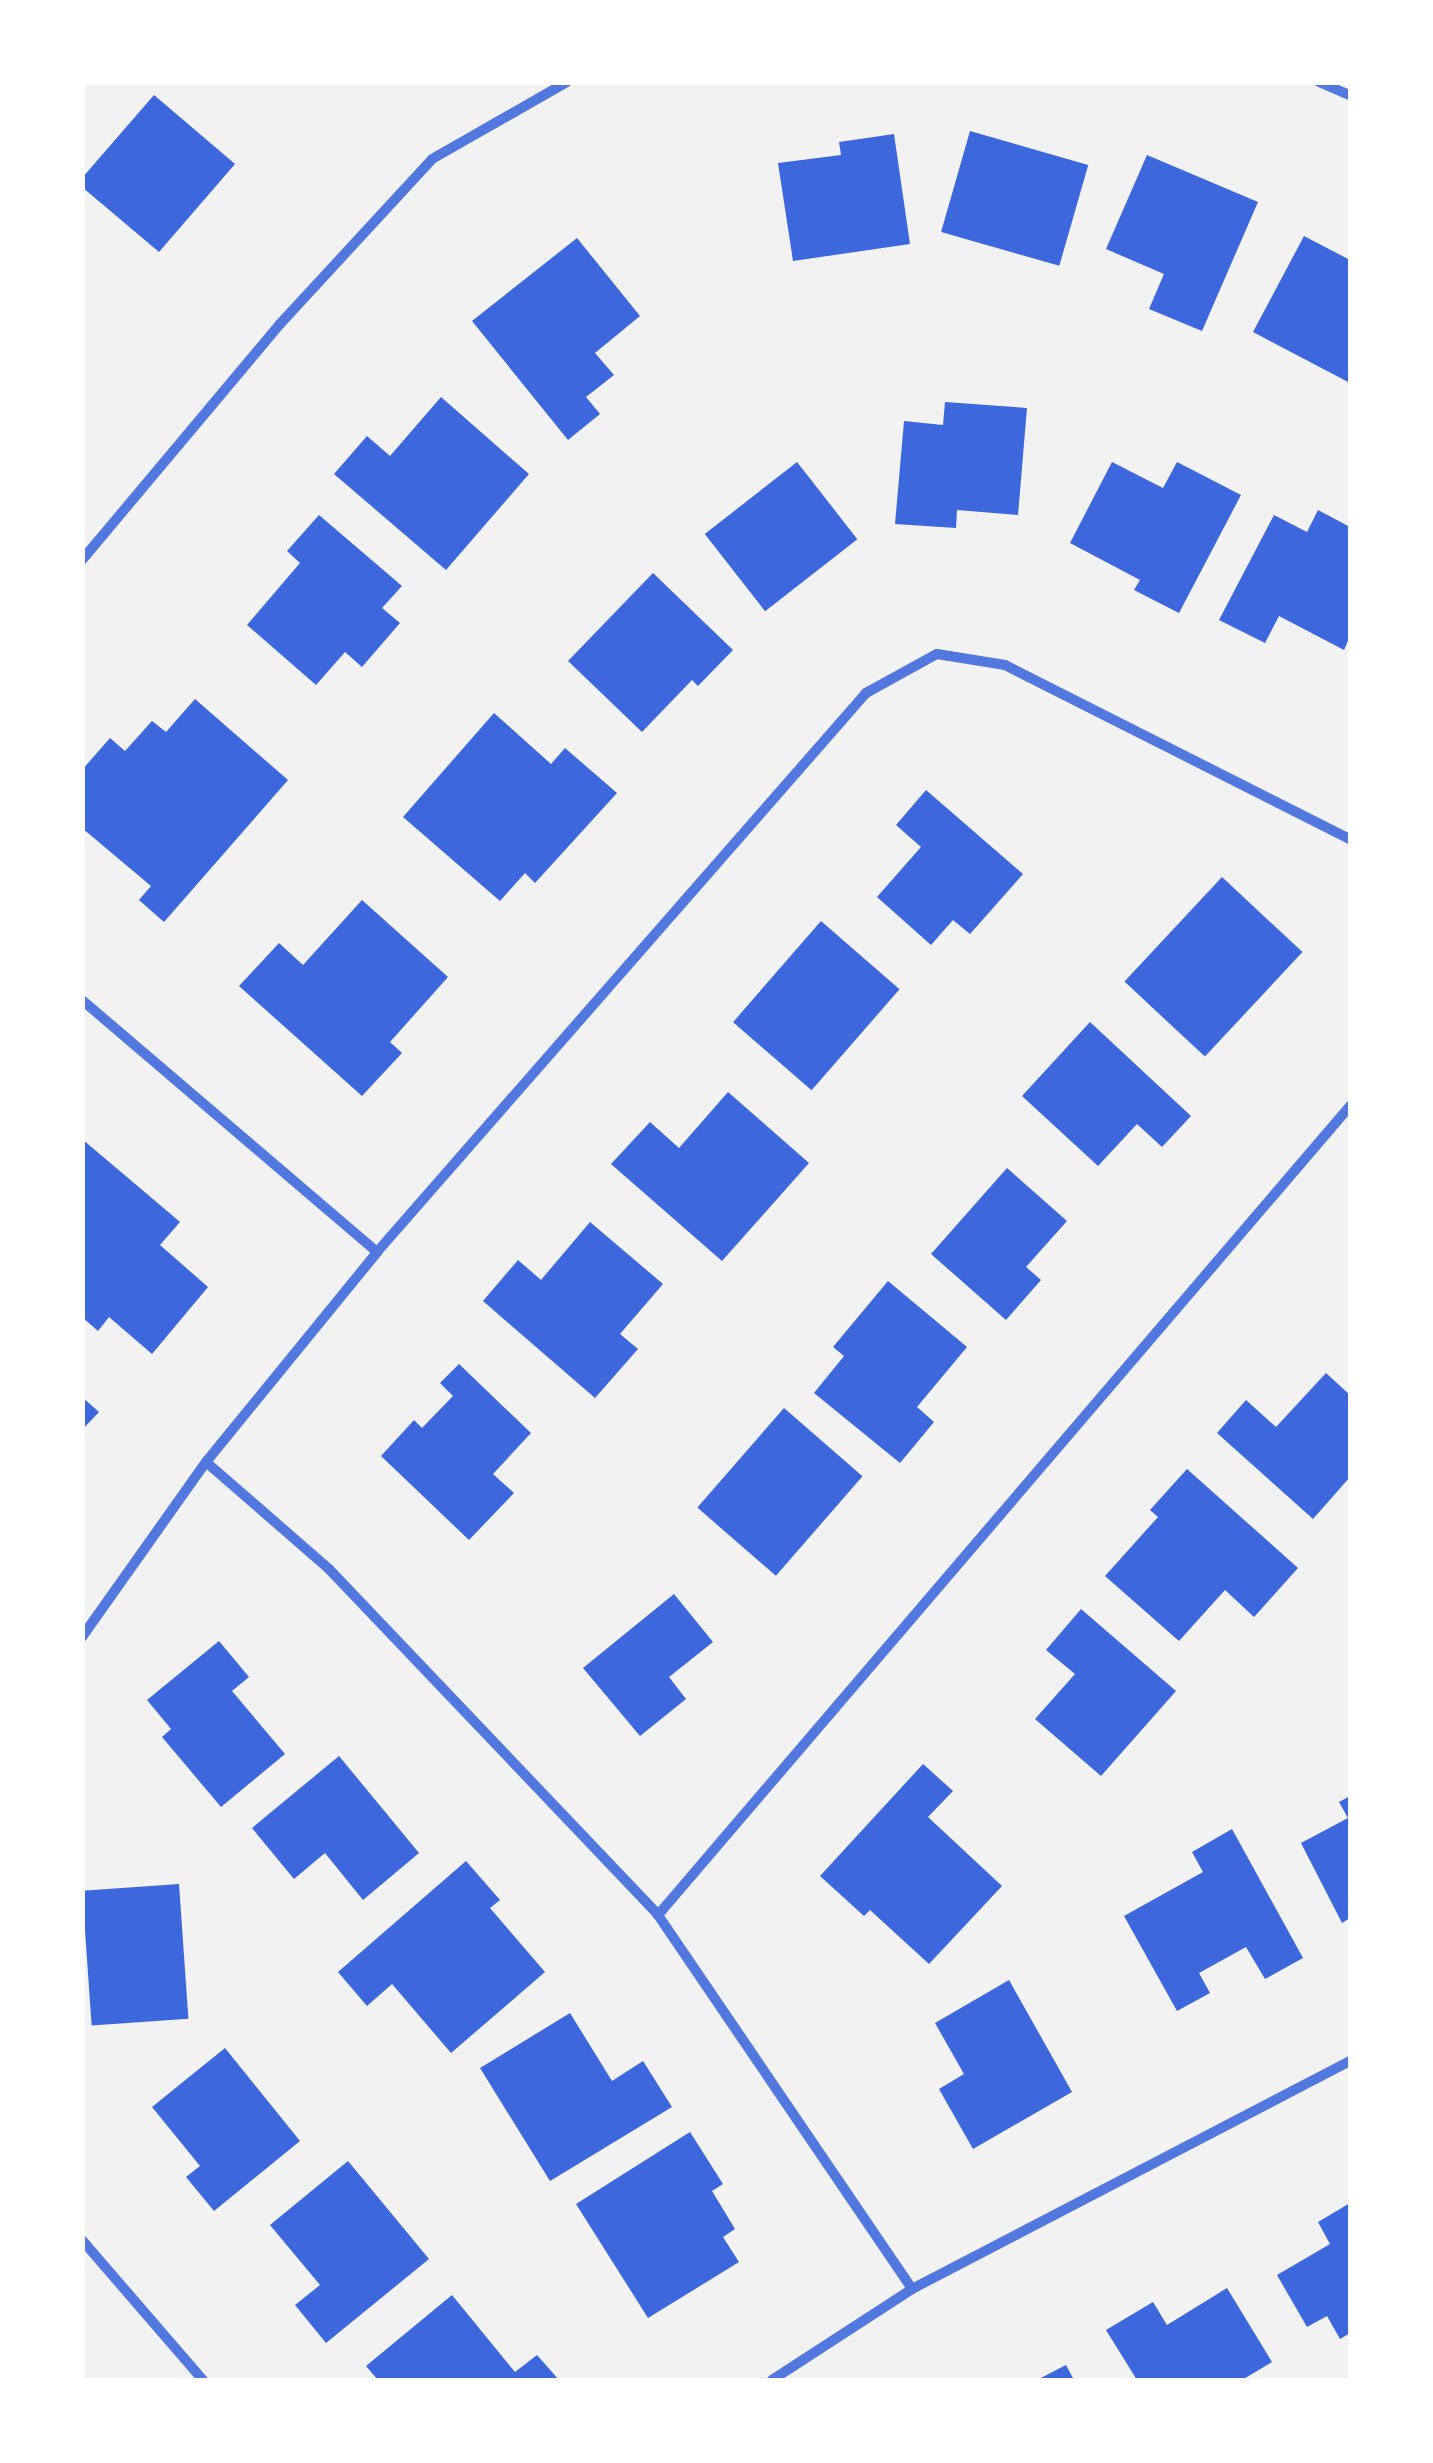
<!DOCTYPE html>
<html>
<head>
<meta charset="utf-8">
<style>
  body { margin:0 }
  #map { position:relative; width:1433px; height:2463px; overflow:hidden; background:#f2f2f2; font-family:"Archivo Narrow",sans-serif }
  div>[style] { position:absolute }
  .building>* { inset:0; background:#3d67dc; transform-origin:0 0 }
  .minor>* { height:10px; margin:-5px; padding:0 5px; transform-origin:5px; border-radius:5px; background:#5277de }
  span { translate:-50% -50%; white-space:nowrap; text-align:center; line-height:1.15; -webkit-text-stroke:8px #fff; paint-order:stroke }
  .frame { position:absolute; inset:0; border:85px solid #fff; pointer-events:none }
</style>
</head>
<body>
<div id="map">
  <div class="building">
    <div style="clip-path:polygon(154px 95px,235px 164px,159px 252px,82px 187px,82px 178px)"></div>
    <div style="left:970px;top:131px;width:123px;height:105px;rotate:16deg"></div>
    <div style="clip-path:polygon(894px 134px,910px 244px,793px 261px,778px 163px,841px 155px,839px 142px)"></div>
    <div style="clip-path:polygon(1147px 155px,1258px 202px,1202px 331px,1149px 309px,1164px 274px,1106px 249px)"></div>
    <div style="clip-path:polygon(1304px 236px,1350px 260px,1350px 383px,1253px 332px)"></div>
    <div style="clip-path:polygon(577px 238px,640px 316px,595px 353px,614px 375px,586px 397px,600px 414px,568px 440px,472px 321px)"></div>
    <div style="clip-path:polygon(441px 397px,529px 474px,446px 570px,334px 474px,367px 436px,390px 456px)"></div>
    <div style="clip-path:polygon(945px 402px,1027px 408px,1018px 515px,957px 510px,956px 528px,895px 524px,904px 421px,943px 425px)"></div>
    <div style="left:797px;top:462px;width:98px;height:117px;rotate:52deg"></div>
    <div style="clip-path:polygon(1112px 462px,1163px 488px,1177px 462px,1241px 495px,1179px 613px,1134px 590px,1140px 580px,1070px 543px)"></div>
    <div style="clip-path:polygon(1318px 510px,1350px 527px,1350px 636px,1344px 650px,1279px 616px,1265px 643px,1219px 620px,1274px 515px,1307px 532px)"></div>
    <div style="clip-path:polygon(319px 515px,402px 586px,382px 608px,400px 623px,362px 667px,345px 652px,316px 685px,247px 625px,300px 563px,287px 551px)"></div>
    <div style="clip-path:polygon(653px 573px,733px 650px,698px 686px,692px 680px,642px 732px,568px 661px)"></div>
    <div style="clip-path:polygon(195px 699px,288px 780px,164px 922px,139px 900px,151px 886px,82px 828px,82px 770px,110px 738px,125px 751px,152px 721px,166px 732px)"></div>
    <div style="clip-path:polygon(494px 713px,551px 764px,565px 748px,617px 793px,535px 883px,525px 873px,500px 901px,403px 817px)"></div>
    <div style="clip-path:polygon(926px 790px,1023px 874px,970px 934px,953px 920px,931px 945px,877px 897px,921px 847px,896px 825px)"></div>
    <div style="left:1222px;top:877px;width:110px;height:143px;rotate:43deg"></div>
    <div style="clip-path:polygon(362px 900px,448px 977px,390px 1042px,402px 1053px,362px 1096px,239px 986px,279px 943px,303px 965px)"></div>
    <div style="left:821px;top:921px;width:104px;height:134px;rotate:41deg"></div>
    <div style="clip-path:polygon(1090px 1022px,1191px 1116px,1162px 1147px,1137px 1124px,1098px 1166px,1022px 1096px)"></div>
    <div style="clip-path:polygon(728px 1092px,809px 1163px,722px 1261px,611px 1164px,650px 1122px,679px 1148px)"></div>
    <div style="clip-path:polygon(82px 1139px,180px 1222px,160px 1245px,208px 1287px,152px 1354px,109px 1317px,98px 1331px,82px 1317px)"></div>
    <div style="clip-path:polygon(1007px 1168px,1067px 1221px,1026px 1267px,1041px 1280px,1006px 1320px,931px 1254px)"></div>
    <div style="clip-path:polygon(590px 1222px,663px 1284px,620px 1334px,638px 1349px,595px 1398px,483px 1301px,518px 1260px,541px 1280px)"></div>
    <div style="clip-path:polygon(888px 1281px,967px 1347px,917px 1407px,934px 1422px,900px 1463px,814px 1393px,844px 1356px,833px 1347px)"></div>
    <div style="clip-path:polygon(459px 1364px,531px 1433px,493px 1474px,514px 1493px,469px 1540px,381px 1456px,414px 1420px,422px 1428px,453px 1396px,440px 1383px)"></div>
    <div style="clip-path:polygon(1326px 1373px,1350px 1395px,1350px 1477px,1313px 1519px,1217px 1433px,1246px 1400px,1276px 1427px)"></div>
    <div style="clip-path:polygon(82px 1397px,99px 1412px,82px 1430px)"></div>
    <div style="left:784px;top:1408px;width:104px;height:132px;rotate:41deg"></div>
    <div style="clip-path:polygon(1187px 1469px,1298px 1568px,1254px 1617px,1225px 1590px,1179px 1641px,1105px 1576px,1158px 1517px,1150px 1510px)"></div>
    <div style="clip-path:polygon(674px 1594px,713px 1642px,669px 1677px,686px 1699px,640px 1736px,583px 1668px)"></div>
    <div style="clip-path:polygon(1081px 1609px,1176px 1691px,1101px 1776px,1035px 1719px,1075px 1674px,1046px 1650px)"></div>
    <div style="clip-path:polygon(219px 1641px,249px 1677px,232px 1691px,285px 1754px,221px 1807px,162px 1737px,171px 1729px,147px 1700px)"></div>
    <div style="clip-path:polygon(339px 1756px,419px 1853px,363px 1900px,325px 1853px,294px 1879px,252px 1828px)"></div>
    <div style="clip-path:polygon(923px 1764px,953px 1791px,928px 1817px,1002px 1886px,929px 1964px,870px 1910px,864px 1916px,820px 1876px)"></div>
    <div style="clip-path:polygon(1350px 1796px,1350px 1918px,1342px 1923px,1301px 1843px,1348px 1818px,1339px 1802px)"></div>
    <div style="clip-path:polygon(1232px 1829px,1303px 1958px,1265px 1979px,1246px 1947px,1199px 1973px,1210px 1993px,1177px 2011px,1124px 1916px,1203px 1872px,1192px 1852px)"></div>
    <div style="clip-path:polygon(466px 1861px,500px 1900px,490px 1908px,545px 1972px,451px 2053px,392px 1984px,367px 2006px,338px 1972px)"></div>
    <div style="left:179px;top:1884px;width:135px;height:97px;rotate:86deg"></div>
    <div style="clip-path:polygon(1009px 1980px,1072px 2092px,973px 2149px,939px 2089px,964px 2074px,935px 2023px)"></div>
    <div style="clip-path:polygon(570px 2013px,612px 2081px,643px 2061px,672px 2107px,550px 2181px,480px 2068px)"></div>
    <div style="clip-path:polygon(225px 2048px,300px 2141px,214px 2211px,186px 2177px,200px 2166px,152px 2107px)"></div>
    <div style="clip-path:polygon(690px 2132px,723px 2184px,712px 2191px,735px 2229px,723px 2237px,739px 2262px,648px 2318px,576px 2204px)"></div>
    <div style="clip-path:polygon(348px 2161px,429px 2259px,326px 2343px,295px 2305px,320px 2285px,270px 2225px)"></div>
    <div style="clip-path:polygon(1350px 2203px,1350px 2333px,1340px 2339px,1327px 2316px,1307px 2327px,1277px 2275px,1330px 2244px,1318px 2222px)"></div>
    <div style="clip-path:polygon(1227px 2288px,1272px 2362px,1242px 2380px,1137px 2380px,1106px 2330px,1153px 2302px,1167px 2325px)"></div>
    <div style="clip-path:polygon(452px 2295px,515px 2372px,537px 2355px,559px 2380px,378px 2380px,366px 2366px)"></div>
    <div style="clip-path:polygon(1066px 2365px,1074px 2380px,1037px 2380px)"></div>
  </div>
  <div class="minor">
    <div style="left:1319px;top:82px;width:34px;rotate:23deg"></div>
    <div style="left:82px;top:560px;width:308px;rotate:-50deg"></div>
    <div style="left:280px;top:324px;width:224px;rotate:-47.3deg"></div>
    <div style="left:432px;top:159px;width:155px;rotate:-29.7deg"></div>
    <div style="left:82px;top:1000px;width:388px;rotate:40.5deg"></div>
    <div style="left:206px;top:1462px;width:163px;rotate:41deg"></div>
    <div style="left:329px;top:1569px;width:477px;rotate:46.4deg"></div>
    <div style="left:658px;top:1915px;width:452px;rotate:55.8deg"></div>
    <div style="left:82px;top:1637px;width:214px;rotate:-54.7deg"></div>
    <div style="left:206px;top:1462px;width:271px;rotate:-50.8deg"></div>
    <div style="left:377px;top:1252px;width:743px;rotate:-48.82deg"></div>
    <div style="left:866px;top:693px;width:81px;rotate:-28.8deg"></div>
    <div style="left:937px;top:654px;width:69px;rotate:9.2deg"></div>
    <div style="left:1005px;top:665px;width:386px;rotate:26.8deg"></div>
    <div style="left:658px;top:1915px;width:1065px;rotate:-49.46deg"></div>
    <div style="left:82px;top:2240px;width:185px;rotate:49.2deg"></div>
    <div style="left:772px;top:2380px;width:167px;rotate:-33deg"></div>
    <div style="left:912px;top:2289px;width:494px;rotate:-27.5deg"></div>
  </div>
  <div class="frame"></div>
</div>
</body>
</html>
